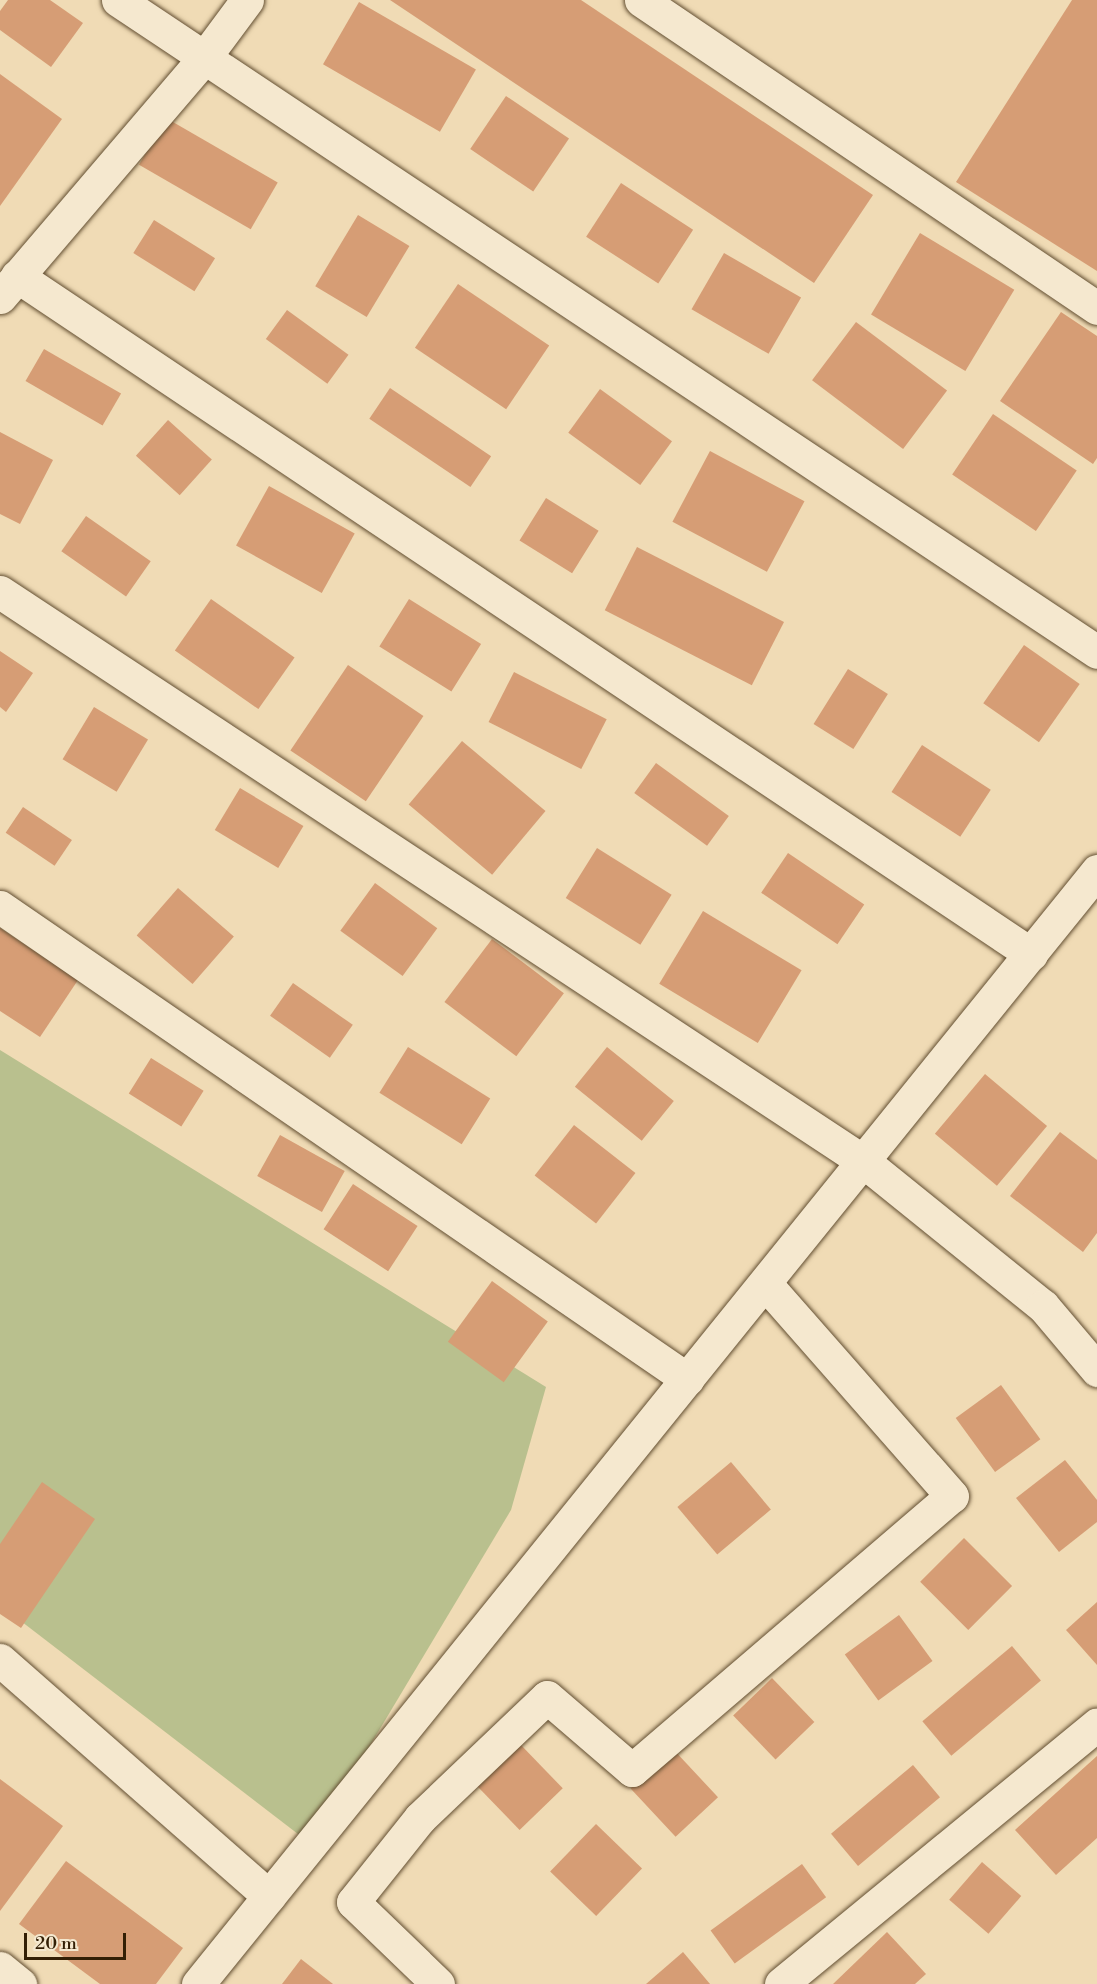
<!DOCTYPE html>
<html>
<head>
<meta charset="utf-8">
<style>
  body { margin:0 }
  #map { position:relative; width:1097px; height:1984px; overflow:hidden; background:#f0dbb5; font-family:"Libre Bodoni",serif }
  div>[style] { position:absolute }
  .green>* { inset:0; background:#b9c08e }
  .building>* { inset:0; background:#d69d75; transform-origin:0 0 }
  .roads { filter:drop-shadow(0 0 2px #624e31) drop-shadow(0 0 2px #624e31) }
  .minor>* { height:33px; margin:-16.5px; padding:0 16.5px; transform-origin:16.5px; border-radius:16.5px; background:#f5e8cf }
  span { translate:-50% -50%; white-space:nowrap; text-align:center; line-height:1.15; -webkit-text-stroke:5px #f5e8cf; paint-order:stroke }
  .scale { position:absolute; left:24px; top:1933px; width:102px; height:27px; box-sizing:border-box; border:3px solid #331f05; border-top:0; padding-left:8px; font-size:18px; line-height:21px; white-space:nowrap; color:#331f05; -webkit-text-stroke:4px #f5e8cf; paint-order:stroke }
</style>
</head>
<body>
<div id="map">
  <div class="green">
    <div style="clip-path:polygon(0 1050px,546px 1387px,511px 1510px,311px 1844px,0 1605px)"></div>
  </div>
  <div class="building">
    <div style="clip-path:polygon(8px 0,50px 0,83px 23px,51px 67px,0 30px,0 11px)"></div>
    <div style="clip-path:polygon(390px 0,581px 0,873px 195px,814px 283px)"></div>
    <div style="clip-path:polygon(1072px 0,1097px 0,1097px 271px,956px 182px)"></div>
    <div style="left:359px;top:2px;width:135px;height:72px;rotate:30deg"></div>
    <div style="clip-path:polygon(0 74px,62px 119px,0 206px)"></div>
    <div style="left:506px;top:96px;width:76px;height:64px;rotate:34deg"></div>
    <div style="left:166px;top:118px;width:129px;height:54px;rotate:30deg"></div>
    <div style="left:621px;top:183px;width:86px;height:64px;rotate:33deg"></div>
    <div style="left:358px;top:215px;width:60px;height:83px;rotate:31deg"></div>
    <div style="left:154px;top:220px;width:72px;height:39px;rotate:32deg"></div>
    <div style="left:920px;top:233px;width:110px;height:95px;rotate:31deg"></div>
    <div style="left:724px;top:253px;width:89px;height:65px;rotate:30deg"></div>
    <div style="left:458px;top:284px;width:110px;height:77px;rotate:34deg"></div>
    <div style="left:287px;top:310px;width:76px;height:36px;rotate:36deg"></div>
    <div style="clip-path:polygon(1061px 312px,1097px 336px,1097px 458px,1093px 464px,1000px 401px)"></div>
    <div style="left:856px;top:322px;width:114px;height:73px;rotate:37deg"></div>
    <div style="left:44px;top:349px;width:89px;height:37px;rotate:30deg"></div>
    <div style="left:390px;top:388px;width:122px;height:37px;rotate:34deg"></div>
    <div style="left:600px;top:389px;width:89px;height:54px;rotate:36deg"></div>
    <div style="left:993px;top:414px;width:101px;height:73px;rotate:34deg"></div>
    <div style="left:168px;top:420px;width:59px;height:48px;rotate:42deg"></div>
    <div style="clip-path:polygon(0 432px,53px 460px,20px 524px,0 514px)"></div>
    <div style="left:710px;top:451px;width:107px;height:80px;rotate:28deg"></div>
    <div style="left:269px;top:486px;width:98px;height:68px;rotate:29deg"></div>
    <div style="left:546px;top:498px;width:62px;height:50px;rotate:32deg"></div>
    <div style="left:86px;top:516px;width:79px;height:43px;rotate:35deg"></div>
    <div style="left:637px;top:547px;width:165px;height:71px;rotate:27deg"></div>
    <div style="left:211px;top:599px;width:102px;height:63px;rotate:35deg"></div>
    <div style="left:409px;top:599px;width:85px;height:56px;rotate:32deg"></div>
    <div style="left:1024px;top:645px;width:68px;height:71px;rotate:35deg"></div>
    <div style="clip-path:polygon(0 651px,33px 673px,6px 712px,0 707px)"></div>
    <div style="left:348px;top:665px;width:91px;height:103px;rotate:34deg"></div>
    <div style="left:848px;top:669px;width:47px;height:65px;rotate:32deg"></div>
    <div style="left:514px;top:672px;width:104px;height:56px;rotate:27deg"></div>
    <div style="left:94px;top:707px;width:63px;height:61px;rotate:31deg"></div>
    <div style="left:462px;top:741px;width:109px;height:83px;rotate:40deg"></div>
    <div style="left:922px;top:745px;width:82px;height:56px;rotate:33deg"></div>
    <div style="left:656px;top:763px;width:90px;height:37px;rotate:36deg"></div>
    <div style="left:240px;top:788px;width:74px;height:49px;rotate:31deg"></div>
    <div style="left:23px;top:807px;width:59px;height:31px;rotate:34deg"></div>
    <div style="left:597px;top:848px;width:88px;height:59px;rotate:32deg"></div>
    <div style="left:788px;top:853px;width:92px;height:48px;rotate:34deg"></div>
    <div style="left:375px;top:883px;width:77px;height:59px;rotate:36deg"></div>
    <div style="left:178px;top:888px;width:74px;height:63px;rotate:41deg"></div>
    <div style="left:703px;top:911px;width:115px;height:85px;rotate:31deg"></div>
    <div style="clip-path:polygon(0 928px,78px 980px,40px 1037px,0 1011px)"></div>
    <div style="left:492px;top:939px;width:90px;height:79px;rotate:37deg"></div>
    <div style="left:293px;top:983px;width:73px;height:40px;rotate:35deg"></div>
    <div style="left:408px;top:1047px;width:97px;height:54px;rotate:32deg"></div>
    <div style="left:607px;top:1047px;width:86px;height:51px;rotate:39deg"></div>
    <div style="left:151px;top:1058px;width:62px;height:42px;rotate:32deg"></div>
    <div style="left:985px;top:1074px;width:81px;height:78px;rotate:40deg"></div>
    <div style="left:574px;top:1125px;width:78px;height:64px;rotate:38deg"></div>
    <div style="clip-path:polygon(1060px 1132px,1097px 1160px,1097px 1233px,1083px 1252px,1010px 1196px)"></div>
    <div style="left:280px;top:1135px;width:74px;height:47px;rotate:29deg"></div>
    <div style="left:353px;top:1184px;width:77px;height:54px;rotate:33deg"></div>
    <div style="left:492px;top:1281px;width:69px;height:75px;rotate:36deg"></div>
    <div style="left:1001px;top:1385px;width:67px;height:56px;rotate:54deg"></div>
    <div style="clip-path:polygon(1065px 1460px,1097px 1500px,1097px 1522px,1059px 1552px,1016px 1498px)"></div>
    <div style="left:731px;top:1462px;width:62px;height:70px;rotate:50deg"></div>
    <div style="clip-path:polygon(42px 1482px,95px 1519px,21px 1628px,0 1614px,0 1544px)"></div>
    <div style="left:964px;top:1538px;width:68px;height:62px;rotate:45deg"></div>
    <div style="clip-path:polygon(1097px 1602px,1097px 1665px,1066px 1630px)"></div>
    <div style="left:899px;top:1615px;width:57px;height:67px;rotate:54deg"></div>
    <div style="left:1012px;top:1646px;width:45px;height:117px;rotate:50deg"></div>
    <div style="left:772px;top:1678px;width:61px;height:54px;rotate:46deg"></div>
    <div style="left:519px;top:1743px;width:63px;height:60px;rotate:46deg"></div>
    <div style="left:673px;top:1749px;width:66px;height:58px;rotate:47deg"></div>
    <div style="clip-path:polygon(1097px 1756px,1097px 1838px,1056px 1875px,1015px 1830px)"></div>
    <div style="left:913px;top:1765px;width:42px;height:107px;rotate:50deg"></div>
    <div style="clip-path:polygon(0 1779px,63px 1826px,0 1911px)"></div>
    <div style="left:596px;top:1824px;width:64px;height:66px;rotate:44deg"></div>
    <div style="clip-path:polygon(66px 1861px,183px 1948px,156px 1984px,100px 1984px,19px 1924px)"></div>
    <div style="left:982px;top:1862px;width:52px;height:50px;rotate:41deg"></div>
    <div style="left:802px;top:1864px;width:41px;height:113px;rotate:54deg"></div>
    <div style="clip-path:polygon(887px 1932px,926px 1974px,915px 1984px,833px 1984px)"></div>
    <div style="clip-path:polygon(683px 1952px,710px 1984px,646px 1984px)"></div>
    <div style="clip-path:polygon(301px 1959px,333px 1984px,282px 1984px)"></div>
  </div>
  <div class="roads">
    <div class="minor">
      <div style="left:118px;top:0;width:1176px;rotate:33.66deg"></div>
      <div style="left:641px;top:0;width:550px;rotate:34.04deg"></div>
      <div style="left:17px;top:276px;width:1220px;rotate:33.77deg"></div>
      <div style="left:0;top:297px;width:314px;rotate:-49.5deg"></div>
      <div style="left:204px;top:58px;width:72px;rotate:-53.4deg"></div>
      <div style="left:0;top:592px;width:1034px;rotate:33.4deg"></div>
      <div style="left:863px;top:1161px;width:231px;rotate:38.9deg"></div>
      <div style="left:1043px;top:1306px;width:84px;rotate:49.8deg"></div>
      <div style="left:0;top:907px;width:834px;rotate:34.49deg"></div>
      <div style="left:0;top:1660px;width:358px;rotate:41.3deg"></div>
      <div style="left:0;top:1968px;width:26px;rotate:39deg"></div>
      <div style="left:198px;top:1984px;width:1431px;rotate:-51.07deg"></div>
      <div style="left:438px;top:1984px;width:118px;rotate:-136deg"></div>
      <div style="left:353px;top:1902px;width:107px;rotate:-51.4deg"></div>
      <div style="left:420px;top:1818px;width:175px;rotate:-43.6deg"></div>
      <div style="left:547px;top:1697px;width:112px;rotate:40.7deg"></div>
      <div style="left:632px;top:1770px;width:421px;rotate:-40.6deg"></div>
      <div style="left:952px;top:1496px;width:283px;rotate:-131.3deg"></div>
      <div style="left:781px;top:1984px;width:409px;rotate:-39.4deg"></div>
    </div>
  </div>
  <div class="scale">20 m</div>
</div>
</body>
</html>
